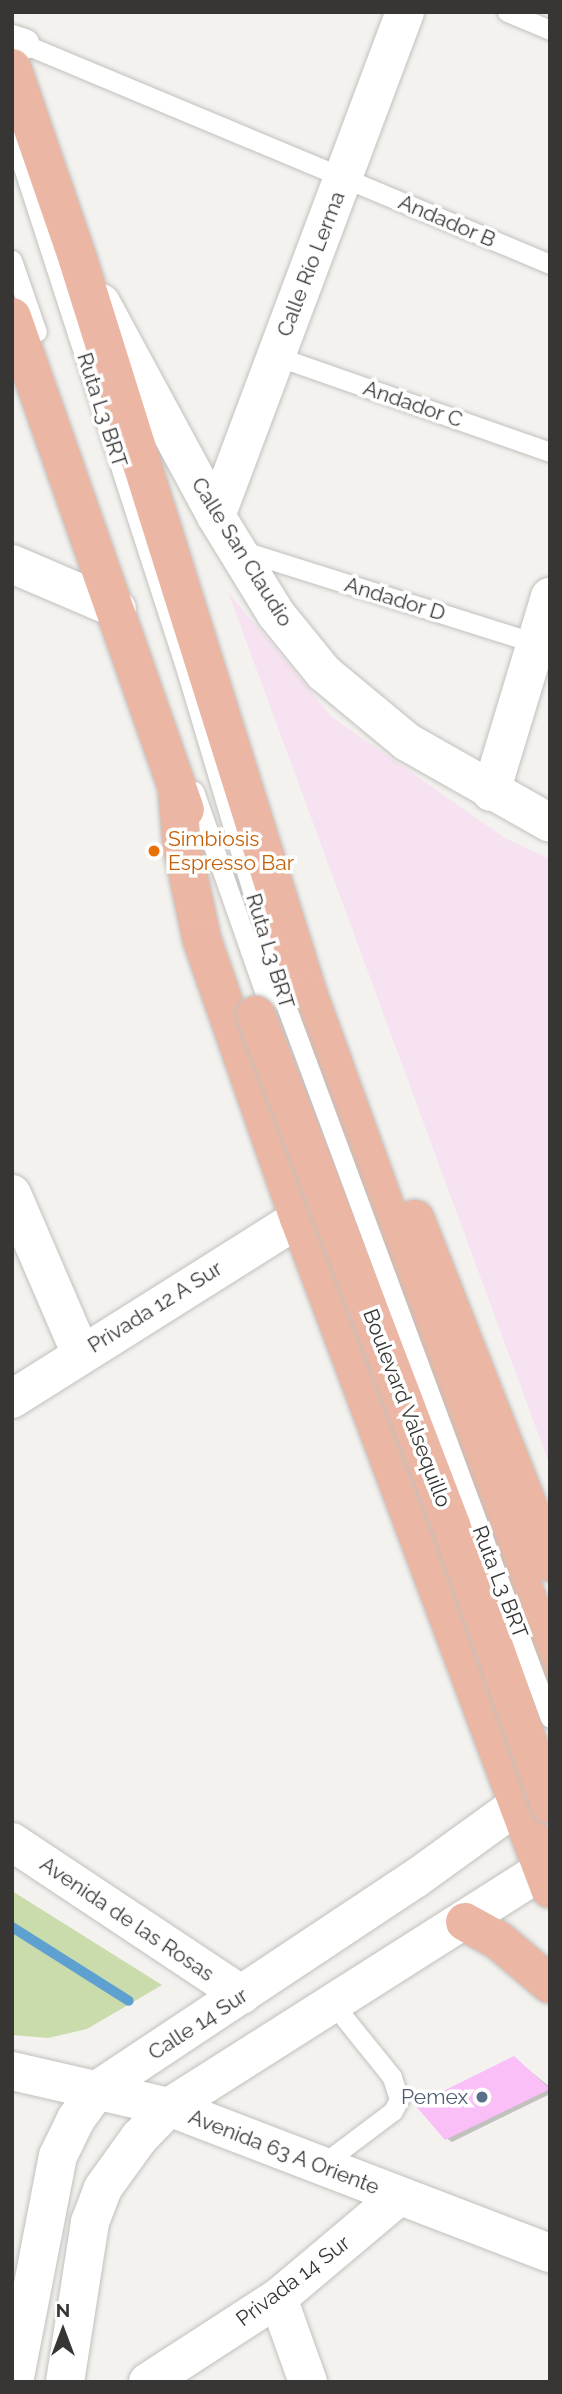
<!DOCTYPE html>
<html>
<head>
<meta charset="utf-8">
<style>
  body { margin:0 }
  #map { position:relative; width:562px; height:2394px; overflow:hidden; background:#f4f2ef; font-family:Raleway,sans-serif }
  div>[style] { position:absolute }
  .education>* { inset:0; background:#f6e2f1 }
  .green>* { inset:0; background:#cadbac }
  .shadow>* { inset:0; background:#0003 }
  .stream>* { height:10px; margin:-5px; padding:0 5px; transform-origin:5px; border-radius:5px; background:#5ea1d0 }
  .building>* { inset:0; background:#f9bff6 }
  .roads { filter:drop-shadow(0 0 2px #c2c0bd) drop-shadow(0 0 2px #c2c0bd) }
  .service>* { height:19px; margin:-9.5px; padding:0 9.5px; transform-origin:9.5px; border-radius:9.5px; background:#fff }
  .pedestrian>* { height:30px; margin:-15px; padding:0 15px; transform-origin:15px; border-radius:15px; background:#fff }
  .minor>* { height:38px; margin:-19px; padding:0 19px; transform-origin:19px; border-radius:19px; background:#fff }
  .secondary>* { height:38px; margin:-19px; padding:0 19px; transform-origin:19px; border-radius:19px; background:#fff }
  .primary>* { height:38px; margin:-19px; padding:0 19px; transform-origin:19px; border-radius:19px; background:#ebb7a4 }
  .bridges { filter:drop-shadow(0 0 2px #c2c0bd) drop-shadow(0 0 2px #c2c0bd) }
  .service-bridge>* { height:19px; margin:-9.5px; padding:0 9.5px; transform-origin:9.5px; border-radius:9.5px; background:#fff }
  .primary-bridge>* { height:38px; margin:-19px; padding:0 19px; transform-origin:19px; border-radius:19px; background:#ebb7a4 }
  .dots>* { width:19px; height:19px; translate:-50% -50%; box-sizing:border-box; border:4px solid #fff; border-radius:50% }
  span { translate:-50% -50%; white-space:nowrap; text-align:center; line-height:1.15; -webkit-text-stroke:7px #fff; paint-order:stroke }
  .street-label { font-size:21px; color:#373635 }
  .food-label { font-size:21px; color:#c56008 }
  .left { translate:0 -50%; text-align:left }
  .service-label { font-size:21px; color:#4e5e75 }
  .right { translate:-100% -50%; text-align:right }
  .frame { position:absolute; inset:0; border:14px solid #373635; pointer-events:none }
  .north { position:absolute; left:28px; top:2296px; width:70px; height:70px; -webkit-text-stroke:5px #fff; paint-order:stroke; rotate:0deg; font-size:19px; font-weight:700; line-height:28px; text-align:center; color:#373635 }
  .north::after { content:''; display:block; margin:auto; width:24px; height:32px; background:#373635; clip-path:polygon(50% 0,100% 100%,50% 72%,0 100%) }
</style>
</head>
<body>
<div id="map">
  <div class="education">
    <div style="clip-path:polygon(228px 592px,332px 717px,505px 838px,550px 859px,550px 1466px)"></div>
  </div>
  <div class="green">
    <div style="clip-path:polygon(12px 1892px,12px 1891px,162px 1985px,87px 2029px,48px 2038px,12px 2035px)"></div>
  </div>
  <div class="shadow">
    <div style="clip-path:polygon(514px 2058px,550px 2087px,550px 2094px,452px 2142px,446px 2138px)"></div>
  </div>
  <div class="stream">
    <div style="left:12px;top:1927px;width:138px;rotate:32.3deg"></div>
  </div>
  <div class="building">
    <div style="clip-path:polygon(514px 2056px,550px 2089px,445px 2140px,415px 2105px)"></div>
  </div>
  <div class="roads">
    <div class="service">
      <div style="left:507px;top:12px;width:47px;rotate:22.7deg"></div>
      <div style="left:24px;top:44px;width:570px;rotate:22.7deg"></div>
      <div style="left:12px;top:133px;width:568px;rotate:72.04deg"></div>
      <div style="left:187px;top:673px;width:347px;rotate:73.4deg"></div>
      <div style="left:12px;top:260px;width:76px;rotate:70.9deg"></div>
      <div style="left:276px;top:356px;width:290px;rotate:19.3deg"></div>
      <div style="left:240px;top:550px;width:317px;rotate:17.5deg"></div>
      <div style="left:194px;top:791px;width:233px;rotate:70.7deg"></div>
      <div style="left:324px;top:2163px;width:86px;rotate:-37deg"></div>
      <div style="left:393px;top:2111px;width:13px;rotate:-63deg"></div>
      <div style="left:399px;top:2099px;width:23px;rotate:-108deg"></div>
      <div style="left:392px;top:2077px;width:91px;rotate:-128.8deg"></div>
    </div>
    <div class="pedestrian">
      <div style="left:12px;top:40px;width:13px;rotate:18deg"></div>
    </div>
    <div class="minor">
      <div style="left:101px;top:303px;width:242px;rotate:61.6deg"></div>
      <div style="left:216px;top:516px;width:115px;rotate:58.5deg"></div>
      <div style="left:276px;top:614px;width:76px;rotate:50.9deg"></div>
      <div style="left:324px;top:673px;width:108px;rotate:39.7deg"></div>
      <div style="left:407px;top:742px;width:164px;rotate:29.5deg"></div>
      <div style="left:216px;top:516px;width:538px;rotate:-69.44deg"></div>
      <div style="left:12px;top:564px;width:114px;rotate:23.2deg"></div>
      <div style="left:491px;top:792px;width:204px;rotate:-73.2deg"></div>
      <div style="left:12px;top:1194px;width:174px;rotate:66.7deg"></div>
      <div style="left:12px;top:1399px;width:339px;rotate:-32.2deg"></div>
      <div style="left:12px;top:1842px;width:276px;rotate:33.6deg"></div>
      <div style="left:12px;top:2071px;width:161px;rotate:12.9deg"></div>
      <div style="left:169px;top:2107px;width:408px;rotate:21deg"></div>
      <div style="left:278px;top:2298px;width:89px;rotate:70.3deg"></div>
      <div style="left:148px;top:2382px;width:155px;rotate:-32.9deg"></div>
      <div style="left:278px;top:2298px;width:157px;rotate:-40.1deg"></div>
    </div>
    <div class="secondary">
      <div style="left:14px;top:2382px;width:230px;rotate:-79deg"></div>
      <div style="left:58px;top:2156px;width:41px;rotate:-64.1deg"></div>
      <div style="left:76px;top:2119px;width:36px;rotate:-54deg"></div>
      <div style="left:97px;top:2090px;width:382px;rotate:-33.6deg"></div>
      <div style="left:415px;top:1879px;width:160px;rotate:-35.9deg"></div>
      <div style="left:65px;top:2382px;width:162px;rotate:-81.1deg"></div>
      <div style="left:90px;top:2222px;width:36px;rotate:-69deg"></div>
      <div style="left:103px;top:2188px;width:62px;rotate:-54.2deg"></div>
      <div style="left:139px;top:2138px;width:43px;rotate:-45.9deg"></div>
      <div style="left:169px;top:2107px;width:451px;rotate:-32.4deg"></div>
    </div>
    <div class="primary">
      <div style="left:12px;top:68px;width:203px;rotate:71deg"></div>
      <div style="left:78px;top:260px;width:769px;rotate:72.6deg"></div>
      <div style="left:308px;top:994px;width:710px;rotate:70.06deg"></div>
      <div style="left:12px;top:317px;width:522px;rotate:70.66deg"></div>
      <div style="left:177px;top:788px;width:58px;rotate:85.1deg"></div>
      <div style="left:182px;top:846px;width:96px;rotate:78deg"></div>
      <div style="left:202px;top:940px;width:294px;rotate:70.8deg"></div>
      <div style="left:299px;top:1218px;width:716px;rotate:69.49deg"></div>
      <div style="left:415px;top:1219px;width:369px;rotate:68.5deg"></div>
      <div style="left:465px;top:1922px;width:38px;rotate:29deg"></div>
      <div style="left:498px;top:1940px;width:68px;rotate:40.2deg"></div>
    </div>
  </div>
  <div class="bridges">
    <div class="service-bridge">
      <div style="left:286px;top:1006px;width:759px;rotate:69.66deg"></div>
    </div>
    <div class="primary-bridge">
      <div style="left:256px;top:1015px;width:546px;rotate:69.08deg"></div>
      <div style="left:451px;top:1525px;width:296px;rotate:70.5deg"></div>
    </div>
  </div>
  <div class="dots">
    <div style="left:154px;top:851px;background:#e8710a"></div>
    <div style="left:482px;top:2097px;background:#5c6f8a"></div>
  </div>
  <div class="street-label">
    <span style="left:447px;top:221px;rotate:23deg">Andador B</span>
    <span style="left:311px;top:264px;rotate:-69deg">Calle Río Lerma</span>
    <span style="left:413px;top:404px;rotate:19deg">Andador C</span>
    <span style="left:102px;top:410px;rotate:72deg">Ruta L3 BRT</span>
    <span style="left:242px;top:552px;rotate:58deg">Calle San Claudio</span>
    <span style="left:395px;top:599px;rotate:17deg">Andador D</span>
    <span style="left:270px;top:951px;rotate:73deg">Ruta L3 BRT</span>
    <span style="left:155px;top:1307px;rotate:-32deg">Privada 12 A Sur</span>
    <span style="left:407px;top:1408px;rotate:69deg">Boulevard Valsequillo</span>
    <span style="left:500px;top:1582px;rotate:69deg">Ruta L3 BRT</span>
    <span style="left:127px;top:1919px;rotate:34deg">Avenida de las Rosas</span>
    <span style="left:198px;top:2024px;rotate:-33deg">Calle 14 Sur</span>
    <span style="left:284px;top:2152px;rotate:21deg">Avenida 63 A Oriente</span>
    <span style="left:293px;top:2281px;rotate:-37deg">Privada 14 Sur</span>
  </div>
  <div class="food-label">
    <span class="left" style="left:168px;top:851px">Simbiosis<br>Espresso Bar</span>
  </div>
  <div class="service-label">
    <span class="right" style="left:468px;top:2097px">Pemex</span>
  </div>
  <div class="frame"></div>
  <div class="north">N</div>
</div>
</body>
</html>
